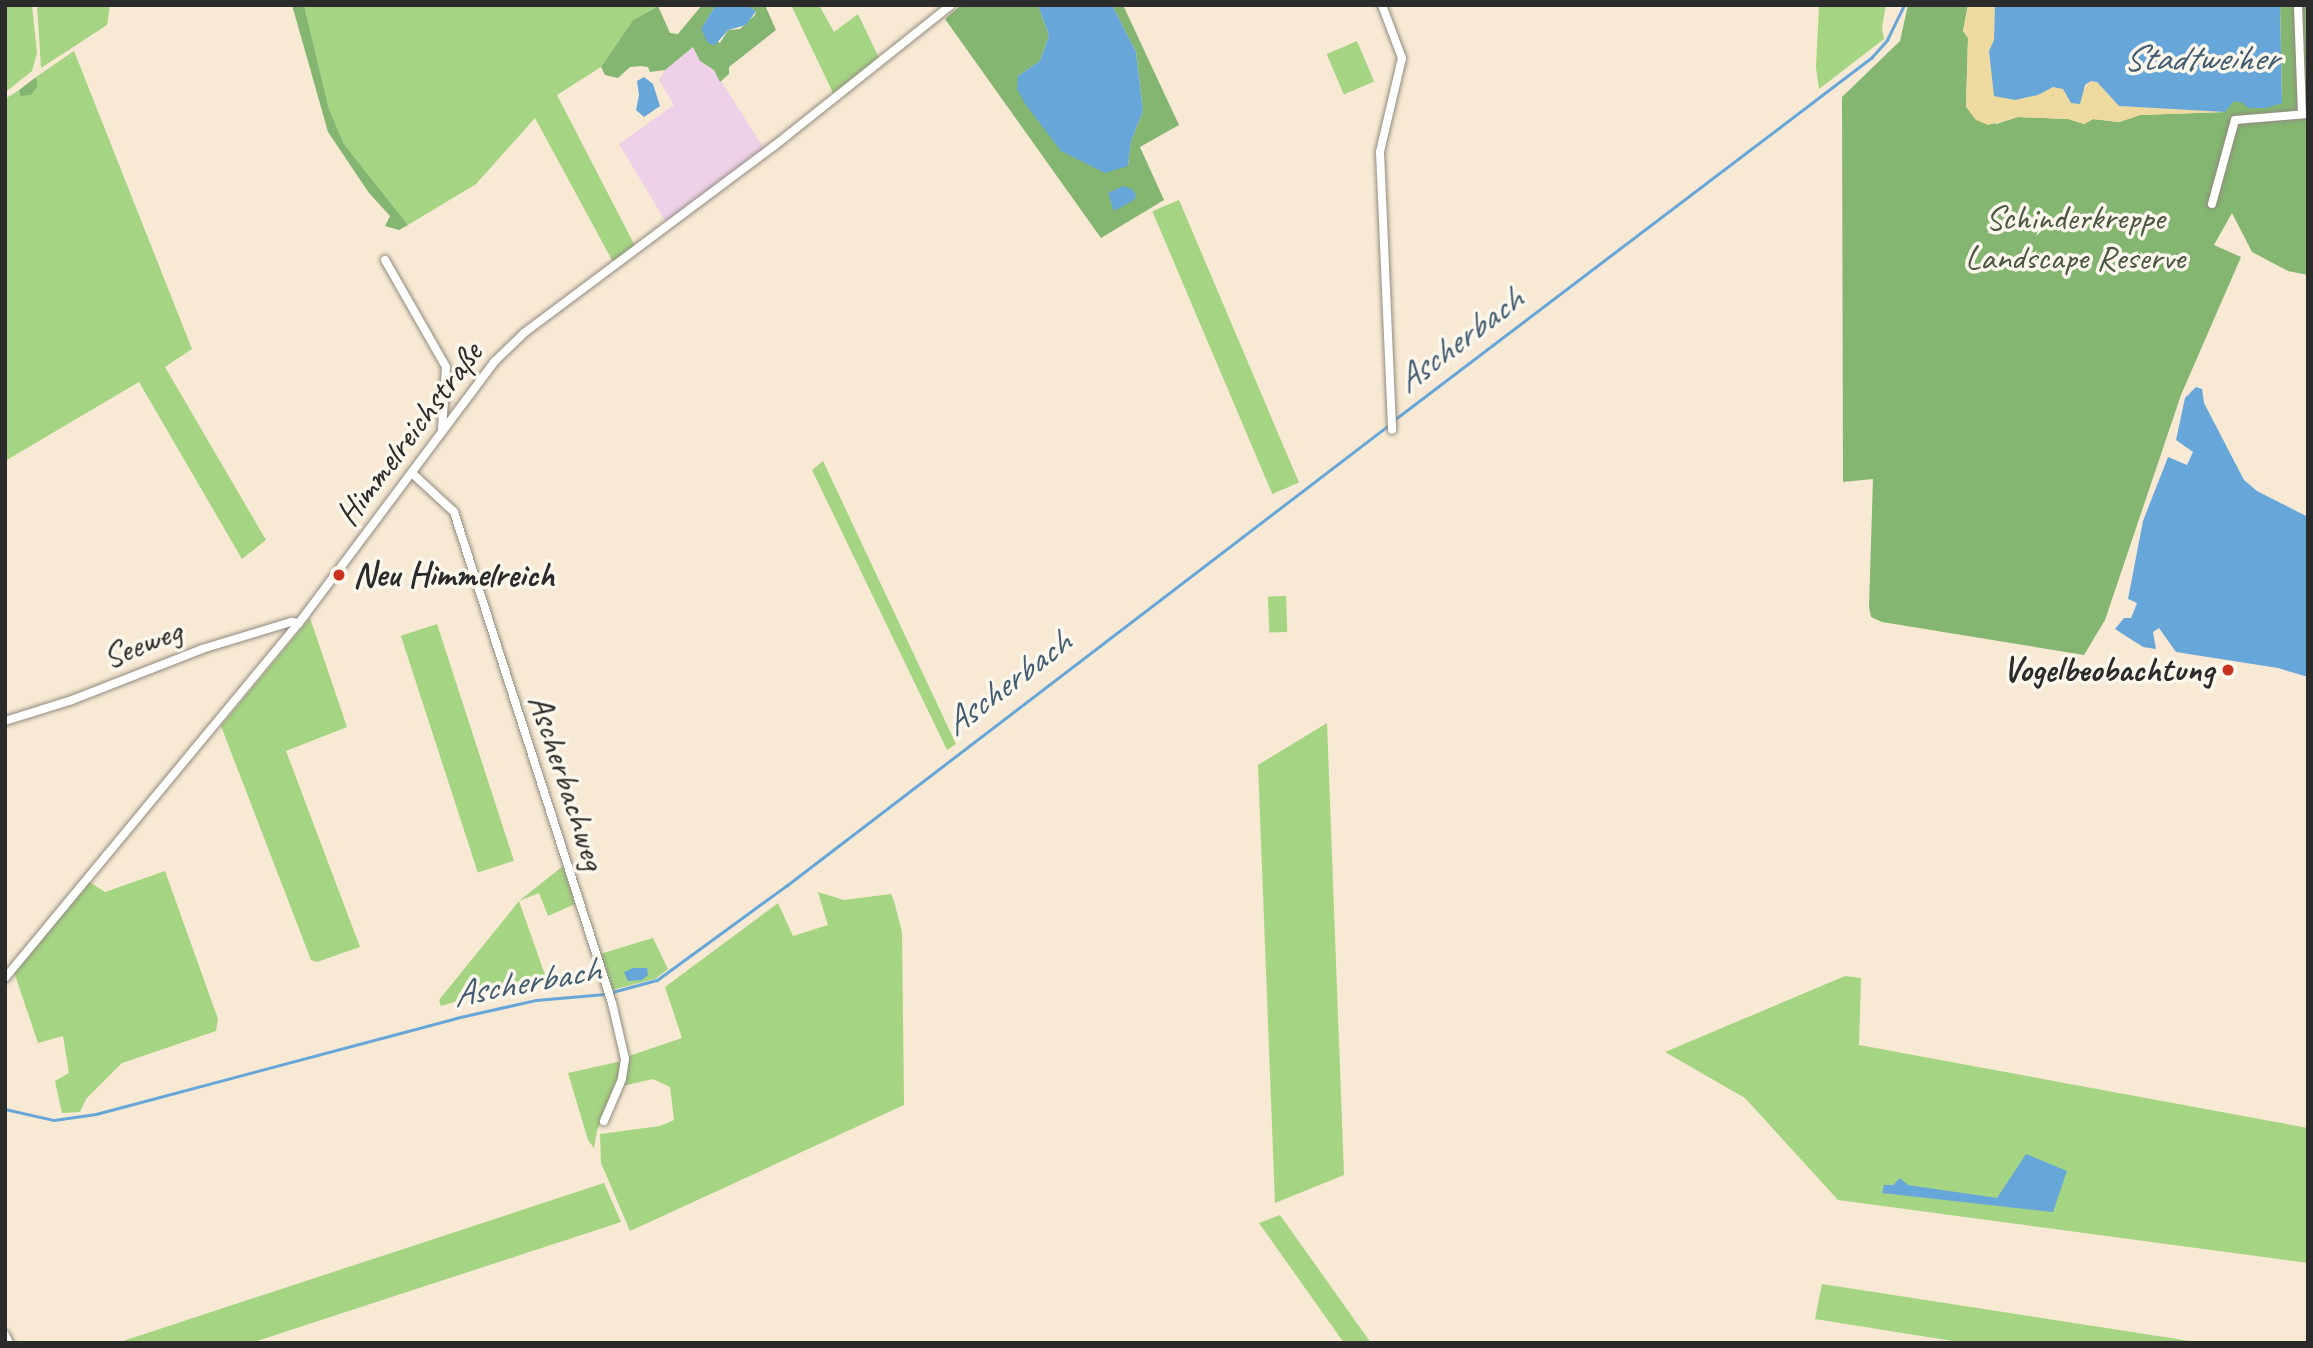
<!DOCTYPE html>
<html>
<head>
<meta charset="utf-8">
<style>
  body { margin:0 }
  #map { position:relative; width:2313px; height:1348px; overflow:hidden; background:#f7e9d3; font-family:Caveat,sans-serif }
  div>[style] { position:absolute }
  .built>* { inset:0; background:#eed0e8 }
  .green>* { inset:0; background:#a5d583; transform-origin:0 0 }
  .forest>* { inset:0; background:#84b671 }
  .sand>* { inset:0; background:#eeda9e }
  .water>* { inset:0; background:#66a6d9 }
  .stream>* { height:2.5px; margin:-1.25px; padding:0 1.25px; transform-origin:1.25px; border-radius:1.25px; background:#66a6d9 }
  .roads { filter:drop-shadow(0 0 2px #918a7f) drop-shadow(0 0 2px #918a7f) }
  .street>* { height:8px; margin:-4px; padding:0 4px; transform-origin:4px; border-radius:4px; background:#fff }
  .dots>* { width:19px; height:19px; translate:-50% -50%; box-sizing:border-box; border:4px solid #fbf7ec; border-radius:50% }
  span { translate:-50% -50%; white-space:nowrap; text-align:center; line-height:1.15; -webkit-text-stroke:7px #fbf7ec; paint-order:stroke }
  .park-label { font-size:35px; color:#4a5641 }
  .street-label { font-size:35px; color:#2b2b2b }
  .poi-label { font-size:35px; color:#2b2b2b; font-weight:700 }
  .left { translate:0 -50%; text-align:left }
  .right { translate:-100% -50%; text-align:right }
  .water-label { font-size:37px; color:#435c71; font-style:italic }
  .frame { position:absolute; inset:0; border:7px solid #2b2b2b; pointer-events:none }
</style>
</head>
<body>
<div id="map">
  <div class="built">
    <div style="clip-path:polygon(693px 47px,700px 61px,714px 70px,765px 150px,666px 222px,619px 144px,674px 105px,659px 80px,665px 70px)"></div>
  </div>
  <div class="green">
    <div style="clip-path:polygon(5px 5px,32px 5px,37px 53px,32px 71px,7px 91px)"></div>
    <div style="clip-path:polygon(37px 5px,110px 5px,107px 25px,41px 68px)"></div>
    <div style="clip-path:polygon(304px 5px,659px 5px,633px 20px,601px 67px,557px 95px,635px 246px,613px 262px,535px 118px,476px 184px,408px 225px,344px 144px,329px 109px)"></div>
    <div style="clip-path:polygon(791px 5px,819px 5px,834px 32px,858px 14px,879px 58px,834px 95px)"></div>
    <div style="clip-path:polygon(1819px 5px,1886px 5px,1882px 27px,1884px 39px,1819px 89px,1816px 67px)"></div>
    <div style="left:1357px;top:41px;width:44px;height:33px;rotate:67deg"></div>
    <div style="clip-path:polygon(74px 51px,192px 349px,165px 367px,266px 540px,242px 559px,139px 382px,5px 461px,5px 99px,19px 90px,20px 96px,38px 86px,36px 77px)"></div>
    <div style="left:1179px;top:200px;width:307px;height:29px;rotate:67deg"></div>
    <div style="clip-path:polygon(823px 461px,956px 744px,947px 750px,812px 470px)"></div>
    <div style="left:1286px;top:596px;width:36px;height:18px;rotate:88deg"></div>
    <div style="clip-path:polygon(310px 618px,347px 727px,286px 751px,360px 947px,317px 962px,311px 960px,221px 726px)"></div>
    <div style="left:437px;top:624px;width:249px;height:38px;rotate:72deg"></div>
    <div style="clip-path:polygon(1327px 723px,1344px 1175px,1275px 1203px,1258px 765px)"></div>
    <div style="clip-path:polygon(563px 866px,575px 904px,548px 916px,539px 893px,519px 901px,545px 975px,441px 1006px,439px 1000px,519px 901px)"></div>
    <div style="clip-path:polygon(165px 871px,218px 1019px,216px 1031px,122px 1063px,86px 1099px,80px 1112px,62px 1113px,55px 1081px,69px 1073px,63px 1036px,38px 1043px,14px 972px,88px 881px,105px 892px)"></div>
    <div style="clip-path:polygon(818px 892px,844px 900px,891px 894px,894px 901px,902px 932px,904px 1105px,630px 1231px,601px 1163px,600px 1134px,660px 1126px,674px 1120px,670px 1087px,653px 1079px,622px 1086px,626px 1057px,682px 1038px,665px 987px,778px 903px,793px 936px,828px 925px)"></div>
    <div style="clip-path:polygon(653px 938px,668px 969px,655px 979px,612px 990px,600px 954px)"></div>
    <div style="clip-path:polygon(1845px 976px,1861px 978px,1859px 1045px,2308px 1128px,2308px 1263px,1838px 1200px,1745px 1098px,1665px 1052px)"></div>
    <div style="clip-path:polygon(622px 1061px,618px 1081px,597px 1131px,594px 1148px,588px 1140px,568px 1073px)"></div>
    <div style="clip-path:polygon(604px 1183px,621px 1222px,251px 1343px,117px 1343px)"></div>
    <div style="clip-path:polygon(1280px 1215px,1371px 1343px,1344px 1343px,1259px 1223px)"></div>
    <div style="clip-path:polygon(1822px 1284px,2203px 1343px,1965px 1343px,1815px 1319px)"></div>
  </div>
  <div class="forest">
    <div style="clip-path:polygon(292px 5px,304px 5px,329px 109px,344px 144px,408px 225px,399px 230px,385px 226px,390px 216px,369px 193px,328px 132px)"></div>
    <div style="clip-path:polygon(702px 5px,716px 5px,703px 26px,704px 31px,720px 43px,728px 30px,740px 29px,755px 15px,756px 11px,747px 5px,765px 5px,776px 30px,729px 67px,729px 74px,720px 82px,714px 70px,700px 61px,693px 47px,665px 70px,650px 72px,648px 67px,641px 66px,630px 67px,618px 78px,605px 75px,601px 67px,633px 20px,658px 6px,670px 33px,678px 34px)"></div>
    <div style="clip-path:polygon(961px 5px,1038px 5px,1049px 35px,1040px 61px,1018px 76px,1128px 166px,1131px 141px,1143px 111px,1136px 52px,1112px 5px,1123px 5px,1179px 125px,1140px 147px,1164px 200px,1101px 238px,945px 19px)"></div>
    <div style="clip-path:polygon(1908px 5px,1968px 5px,1963px 31px,1968px 38px,1966px 107px,1996px 124px,2018px 117px,2068px 119px,2084px 124px,2093px 119px,2119px 122px,2140px 115px,2224px 112px,2234px 101px,2282px 102px,2280px 5px,2308px 5px,2308px 275px,2288px 271px,2252px 252px,2232px 213px,2214px 245px,2241px 257px,2181px 395px,2105px 620px,2084px 655px,1882px 622px,1871px 617px,1869px 607px,1873px 479px,1843px 482px,1842px 97px,1900px 41px)"></div>
    <div style="clip-path:polygon(36px 77px,38px 86px,31px 95px,20px 96px,19px 90px)"></div>
  </div>
  <div class="sand">
    <div style="clip-path:polygon(1968px 5px,1995px 5px,1994px 41px,1989px 51px,1990px 64px,2063px 89px,2084px 89px,2091px 81px,2097px 82px,2119px 106px,2225px 112px,2140px 115px,2119px 122px,2093px 119px,2084px 124px,2068px 119px,2018px 117px,1988px 125px,1976px 120px,1966px 107px,1968px 38px,1963px 31px)"></div>
  </div>
  <div class="water">
    <div style="clip-path:polygon(716px 5px,747px 5px,756px 11px,746px 25px,728px 30px,715px 45px,708px 43px,701px 29px)"></div>
    <div style="clip-path:polygon(1038px 5px,1112px 5px,1136px 52px,1143px 111px,1131px 141px,1128px 166px,1105px 173px,1061px 151px,1026px 105px,1017px 89px,1018px 76px,1040px 61px,1049px 35px)"></div>
    <div style="clip-path:polygon(1995px 5px,2280px 5px,2282px 103px,2266px 108px,2248px 108px,2243px 103px,2234px 101px,2225px 112px,2119px 106px,2097px 82px,2091px 81px,2085px 85px,2080px 104px,2071px 103px,2063px 89px,2053px 87px,2038px 95px,2015px 100px,1994px 96px,1989px 51px,1994px 40px)"></div>
    <div style="clip-path:polygon(644px 77px,653px 84px,660px 106px,644px 117px,636px 110px,639px 95px,637px 81px)"></div>
    <div style="clip-path:polygon(1123px 186px,1132px 189px,1136px 195px,1134px 200px,1114px 211px,1108px 193px)"></div>
    <div style="clip-path:polygon(2196px 387px,2202px 389px,2204px 403px,2244px 480px,2257px 491px,2308px 517px,2308px 677px,2278px 668px,2176px 652px,2159px 628px,2153px 632px,2156px 649px,2143px 647px,2115px 629px,2124px 618px,2131px 618px,2137px 603px,2128px 599px,2143px 521px,2168px 457px,2187px 465px,2193px 452px,2176px 440px,2185px 398px)"></div>
    <div style="clip-path:polygon(633px 968px,647px 968px,648px 975px,642px 980px,628px 981px,624px 972px)"></div>
    <div style="clip-path:polygon(2026px 1154px,2067px 1171px,2053px 1212px,1882px 1193px,1884px 1185px,1893px 1185px,1900px 1178px,1908px 1185px,1997px 1198px)"></div>
  </div>
  <div class="stream">
    <div style="left:1394px;top:420px;width:599px;rotate:-37.2deg"></div>
    <div style="left:1871px;top:58px;width:24px;rotate:-48deg"></div>
    <div style="left:1887px;top:40px;width:39px;rotate:-64deg"></div>
    <div style="left:5px;top:1109px;width:50px;rotate:12.7deg"></div>
    <div style="left:54px;top:1120px;width:42px;rotate:-8.1deg"></div>
    <div style="left:96px;top:1114px;width:373px;rotate:-14.9deg"></div>
    <div style="left:456px;top:1018px;width:82px;rotate:-12.7deg"></div>
    <div style="left:536px;top:1000px;width:69px;rotate:-5deg"></div>
    <div style="left:605px;top:994px;width:54px;rotate:-15.1deg"></div>
    <div style="left:657px;top:980px;width:160px;rotate:-36.1deg"></div>
    <div style="left:786px;top:886px;width:759px;rotate:-37.4deg"></div>
  </div>
  <div class="roads">
    <div class="street">
      <div style="left:1382px;top:5px;width:57px;rotate:69.3deg"></div>
      <div style="left:1402px;top:58px;width:97px;rotate:103.2deg"></div>
      <div style="left:1380px;top:152px;width:278px;rotate:87.5deg"></div>
      <div style="left:2298px;top:5px;width:109px;rotate:87.9deg"></div>
      <div style="left:2212px;top:204px;width:87px;rotate:-74.7deg"></div>
      <div style="left:2235px;top:120px;width:73px;rotate:-4.7deg"></div>
      <div style="left:385px;top:260px;width:123px;rotate:60.3deg"></div>
      <div style="left:446px;top:367px;width:63px;rotate:93.6deg"></div>
      <div style="left:413px;top:474px;width:56px;rotate:42.8deg"></div>
      <div style="left:454px;top:512px;width:516px;rotate:72.16deg"></div>
      <div style="left:612px;top:1003px;width:57px;rotate:76.9deg"></div>
      <div style="left:625px;top:1059px;width:20px;rotate:99deg"></div>
      <div style="left:622px;top:1079px;width:46px;rotate:113.2deg"></div>
      <div style="left:5px;top:721px;width:70px;rotate:-17.4deg"></div>
      <div style="left:72px;top:700px;width:140px;rotate:-21.4deg"></div>
      <div style="left:202px;top:649px;width:93px;rotate:-16.9deg"></div>
      <div style="left:291px;top:622px;width:8px;rotate:7deg"></div>
      <div style="left:5px;top:978px;width:461px;rotate:-50.4deg"></div>
      <div style="left:299px;top:623px;width:326px;rotate:-53.2deg"></div>
      <div style="left:494px;top:362px;width:42px;rotate:-44deg"></div>
      <div style="left:524px;top:333px;width:311px;rotate:-36.8deg"></div>
      <div style="left:773px;top:147px;width:228px;rotate:-38.6deg"></div>
      <div style="left:5px;top:1335px;width:9px;rotate:63deg"></div>
    </div>
  </div>
  <div class="dots">
    <div style="left:339px;top:575px;background:#c8321e"></div>
    <div style="left:2228px;top:670px;background:#c8321e"></div>
  </div>
  <div class="park-label">
    <span style="left:2075px;top:238px">Schinderkreppe<br>Landscape Reserve</span>
  </div>
  <div class="street-label">
    <span style="left:409px;top:434px;rotate:-53deg">Himmelreichstraße</span>
    <span style="left:142px;top:644px;rotate:-21deg">Seeweg</span>
    <span style="left:567px;top:782px;rotate:72deg">Ascherbachweg</span>
  </div>
  <div class="poi-label">
    <span class="left" style="left:353px;top:575px">Neu Himmelreich</span>
    <span class="right" style="left:2214px;top:670px">Vogelbeobachtung</span>
  </div>
  <div class="water-label">
    <span style="left:2200px;top:58px">Stadtweiher</span>
    <span style="left:1459px;top:340px;rotate:-37deg">Ascherbach</span>
    <span style="left:1007px;top:683px;rotate:-37deg">Ascherbach</span>
    <span style="left:526px;top:982px;rotate:-10deg">Ascherbach</span>
  </div>
  <div class="frame"></div>
</div>
</body>
</html>
